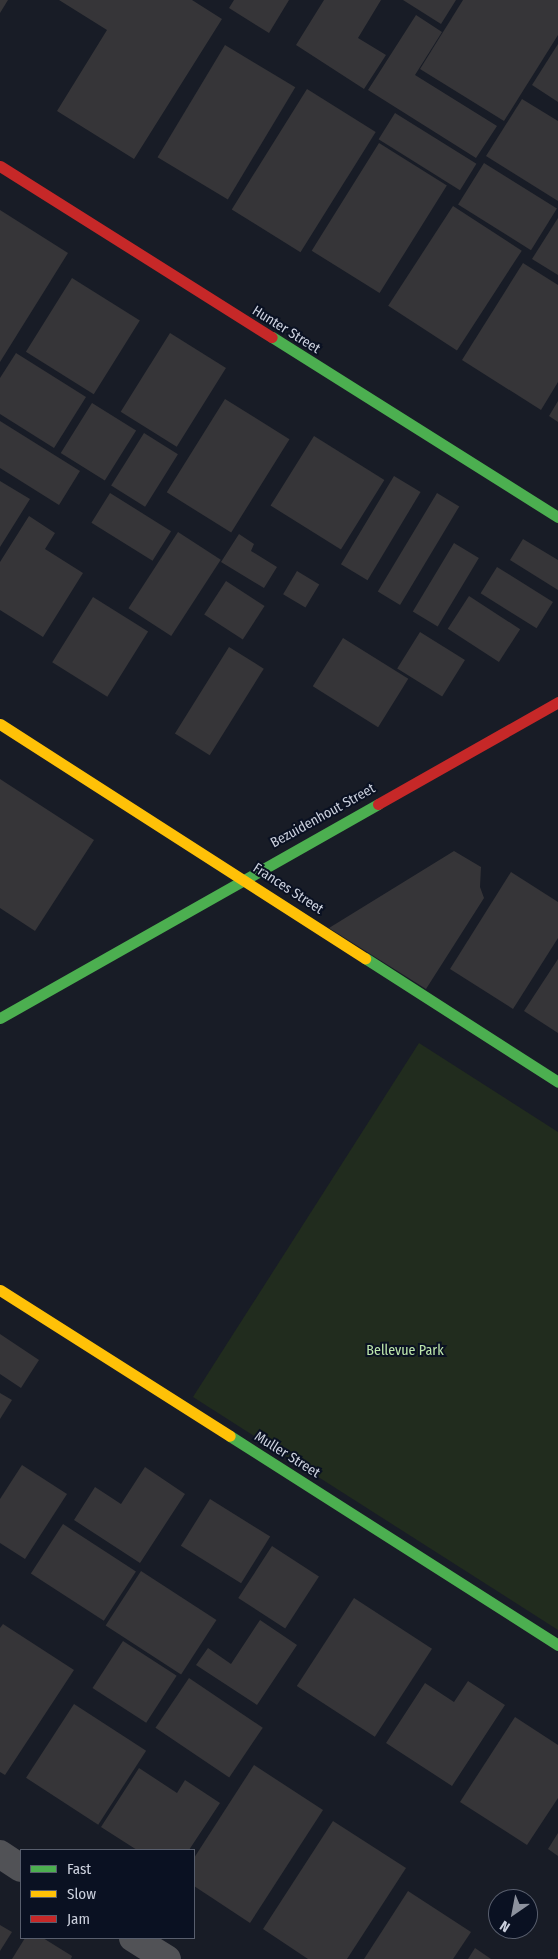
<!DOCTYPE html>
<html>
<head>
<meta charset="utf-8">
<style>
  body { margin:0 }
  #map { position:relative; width:558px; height:1959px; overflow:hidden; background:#181c26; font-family:"Fira Sans Condensed",sans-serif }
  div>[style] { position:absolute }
  .green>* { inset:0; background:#212c1e }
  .building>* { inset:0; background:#363538; transform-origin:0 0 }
  .street>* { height:28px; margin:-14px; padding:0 14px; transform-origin:14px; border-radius:14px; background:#515256 }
  .fast>* { height:11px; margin:-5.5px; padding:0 5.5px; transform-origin:5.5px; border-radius:5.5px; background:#4caf50 }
  .slow>* { height:11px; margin:-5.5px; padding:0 5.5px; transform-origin:5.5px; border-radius:5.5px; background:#ffc107 }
  .jam>* { height:11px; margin:-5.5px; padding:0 5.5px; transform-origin:5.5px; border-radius:5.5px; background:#c62828 }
  span { translate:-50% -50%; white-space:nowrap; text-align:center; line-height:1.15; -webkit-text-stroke:4px #0a1122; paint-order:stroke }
  .street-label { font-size:14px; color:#ccd1de }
  .park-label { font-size:14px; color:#bee7ad }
  .legend { position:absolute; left:20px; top:1849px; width:175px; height:90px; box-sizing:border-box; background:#0a1122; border:1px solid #585e6d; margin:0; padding:6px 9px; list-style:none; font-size:15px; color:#ccd1de }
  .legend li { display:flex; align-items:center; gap:10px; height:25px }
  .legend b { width:25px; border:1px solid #585e6d }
  .north { position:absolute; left:488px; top:1889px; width:50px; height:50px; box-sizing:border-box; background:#0a1122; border:1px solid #585e6d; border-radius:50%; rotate:213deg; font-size:14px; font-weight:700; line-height:20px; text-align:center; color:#ccd1de }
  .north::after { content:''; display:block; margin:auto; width:18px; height:22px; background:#8d929e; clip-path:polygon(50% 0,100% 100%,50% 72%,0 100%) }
</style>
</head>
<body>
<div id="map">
  <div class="green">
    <div style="clip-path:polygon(419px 1043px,558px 1132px,558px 1630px,193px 1397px)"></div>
  </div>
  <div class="building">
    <div style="clip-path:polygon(0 0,8px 0,0 13px)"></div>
    <div style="clip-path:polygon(59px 0,192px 0,222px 19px,134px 159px,57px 111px,107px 30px)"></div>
    <div style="clip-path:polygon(234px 0,289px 0,269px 33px,229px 8px)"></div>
    <div style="clip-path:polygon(324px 0,381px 0,358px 38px,386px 55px,364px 89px,296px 45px)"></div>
    <div style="clip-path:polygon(403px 0,456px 0,441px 24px)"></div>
    <div style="clip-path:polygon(463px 0,558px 0,558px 35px,504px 121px,420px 69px)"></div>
    <div style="clip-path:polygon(416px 15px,442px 32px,415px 75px,497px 126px,476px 158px,368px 90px)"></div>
    <div style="clip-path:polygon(558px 44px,558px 102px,532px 85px)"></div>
    <div style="left:225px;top:45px;width:82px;height:131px;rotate:31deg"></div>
    <div style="left:307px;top:89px;width:81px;height:142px;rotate:32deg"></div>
    <div style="clip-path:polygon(522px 99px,558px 121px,558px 201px,486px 156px)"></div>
    <div style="left:395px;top:113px;width:96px;height:31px;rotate:32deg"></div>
    <div style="left:379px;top:143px;width:80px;height:127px;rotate:32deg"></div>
    <div style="left:484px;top:163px;width:86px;height:49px;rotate:32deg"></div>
    <div style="left:453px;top:206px;width:82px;height:119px;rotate:33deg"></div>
    <div style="clip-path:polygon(0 210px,68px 253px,0 362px)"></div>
    <div style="clip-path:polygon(558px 218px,558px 275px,532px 259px)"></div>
    <div style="clip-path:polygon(523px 263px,558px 285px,558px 382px,541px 410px,462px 360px)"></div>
    <div style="left:72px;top:278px;width:80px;height:87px;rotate:32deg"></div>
    <div style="left:170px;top:333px;width:66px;height:93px;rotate:32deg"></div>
    <div style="clip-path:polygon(16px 353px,86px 397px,54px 448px,0 414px,0 378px)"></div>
    <div style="left:225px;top:399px;width:76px;height:110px;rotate:32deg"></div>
    <div style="clip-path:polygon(558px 401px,558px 422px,549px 416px)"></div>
    <div style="left:92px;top:403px;width:52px;height:59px;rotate:32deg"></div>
    <div style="clip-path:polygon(0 421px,80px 471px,59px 505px,0 468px)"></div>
    <div style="left:144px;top:433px;width:40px;height:62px;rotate:32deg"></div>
    <div style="left:314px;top:436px;width:83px;height:82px;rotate:32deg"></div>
    <div style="left:394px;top:476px;width:31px;height:103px;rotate:31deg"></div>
    <div style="clip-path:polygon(0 481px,30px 499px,0 547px)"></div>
    <div style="left:110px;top:493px;width:72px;height:35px;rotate:32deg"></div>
    <div style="left:437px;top:493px;width:26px;height:115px;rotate:31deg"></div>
    <div style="clip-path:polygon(29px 516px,55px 533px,45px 549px,83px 573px,43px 637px,0 610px,0 562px)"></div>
    <div style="left:178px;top:532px;width:51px;height:91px;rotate:33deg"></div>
    <div style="clip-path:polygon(239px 534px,254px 544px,251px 551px,277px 567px,264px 588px,221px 562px)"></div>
    <div style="clip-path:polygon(523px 539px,558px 560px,558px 590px,510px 560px)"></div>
    <div style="left:454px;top:543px;width:29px;height:80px;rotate:31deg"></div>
    <div style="left:497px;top:567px;width:66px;height:31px;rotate:32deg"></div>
    <div style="left:297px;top:571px;width:26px;height:27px;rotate:31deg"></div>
    <div style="left:226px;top:581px;width:46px;height:40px;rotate:33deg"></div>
    <div style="left:469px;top:596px;width:61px;height:39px;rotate:33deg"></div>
    <div style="left:93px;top:597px;width:65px;height:77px;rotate:32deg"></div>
    <div style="left:420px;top:632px;width:53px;height:43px;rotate:32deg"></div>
    <div style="left:343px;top:638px;width:77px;height:57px;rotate:32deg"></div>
    <div style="left:229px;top:647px;width:41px;height:102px;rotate:32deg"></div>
    <div style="clip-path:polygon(0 779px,94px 840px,35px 931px,0 908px)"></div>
    <div style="clip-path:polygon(454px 851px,481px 867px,480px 887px,484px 898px,426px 989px,329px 928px)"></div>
    <div style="clip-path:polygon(511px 872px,558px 902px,558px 938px,513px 1009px,450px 969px)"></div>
    <div style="clip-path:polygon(558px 959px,558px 1033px,524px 1011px)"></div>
    <div style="clip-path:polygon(0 1334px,39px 1360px,21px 1388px,0 1374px)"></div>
    <div style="clip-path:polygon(0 1393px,12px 1400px,0 1419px)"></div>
    <div style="clip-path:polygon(22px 1465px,67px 1494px,25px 1559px,0 1543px,0 1499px)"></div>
    <div style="clip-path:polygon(145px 1467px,185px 1494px,140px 1563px,74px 1520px,95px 1487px,121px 1504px)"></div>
    <div style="left:210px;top:1499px;width:71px;height:55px;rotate:32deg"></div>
    <div style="left:63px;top:1524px;width:87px;height:59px;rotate:33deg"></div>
    <div style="left:272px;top:1546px;width:56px;height:62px;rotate:33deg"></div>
    <div style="left:141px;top:1571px;width:90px;height:65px;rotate:33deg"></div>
    <div style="left:354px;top:1598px;width:93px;height:105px;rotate:33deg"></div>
    <div style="clip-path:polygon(260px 1620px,297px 1645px,257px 1705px,196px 1665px,208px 1648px,231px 1664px)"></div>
    <div style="clip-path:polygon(3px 1624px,74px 1670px,5px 1775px,0 1772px,0 1628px)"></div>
    <div style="left:123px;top:1641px;width:64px;height:56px;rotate:33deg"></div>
    <div style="left:189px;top:1678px;width:89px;height:60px;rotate:34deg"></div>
    <div style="clip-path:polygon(468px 1681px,505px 1705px,452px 1786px,386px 1743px,425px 1683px,454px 1702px)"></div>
    <div style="left:74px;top:1704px;width:86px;height:88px;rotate:33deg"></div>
    <div style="clip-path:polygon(515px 1717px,558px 1745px,558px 1798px,527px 1845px,460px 1802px)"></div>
    <div style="clip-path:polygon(254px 1765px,323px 1810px,250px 1923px,194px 1886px,194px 1858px)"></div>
    <div style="clip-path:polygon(139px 1768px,177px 1793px,185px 1780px,220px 1803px,189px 1850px,137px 1850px,101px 1827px)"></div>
    <div style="clip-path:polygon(333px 1821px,406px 1868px,347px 1959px,308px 1959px,263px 1929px)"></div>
    <div style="clip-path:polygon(558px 1833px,558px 1856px,548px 1849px)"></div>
    <div style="clip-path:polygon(408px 1891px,471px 1932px,453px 1959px,364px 1959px)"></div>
    <div style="clip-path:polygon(0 1925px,12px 1932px,0 1951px)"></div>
    <div style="clip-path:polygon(25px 1938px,43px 1938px,72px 1956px,71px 1959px,12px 1959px)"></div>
    <div style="clip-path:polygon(475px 1948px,491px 1959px,468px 1959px)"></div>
  </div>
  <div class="street">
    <div style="left:0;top:1854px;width:25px;rotate:34deg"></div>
    <div style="left:133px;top:1938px;width:40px;rotate:32deg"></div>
  </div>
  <div class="fast">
    <div style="left:272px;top:337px;width:338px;rotate:32.2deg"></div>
    <div style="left:365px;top:958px;width:229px;rotate:32.7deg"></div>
    <div style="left:0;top:1018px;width:434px;rotate:-29.5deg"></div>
    <div style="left:230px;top:1436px;width:389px;rotate:32.5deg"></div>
  </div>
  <div class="slow">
    <div style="left:0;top:724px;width:434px;rotate:32.7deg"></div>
    <div style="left:0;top:1290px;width:272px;rotate:32.4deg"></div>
  </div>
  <div class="jam">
    <div style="left:0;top:166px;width:321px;rotate:32.2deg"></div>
    <div style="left:378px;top:804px;width:207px;rotate:-29.5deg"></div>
  </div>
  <div class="street-label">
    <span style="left:286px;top:330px;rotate:32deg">Hunter Street</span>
    <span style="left:323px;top:816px;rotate:-29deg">Bezuidenhout Street</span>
    <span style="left:288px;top:889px;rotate:33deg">Frances Street</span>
    <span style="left:287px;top:1455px;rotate:32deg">Muller Street</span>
  </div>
  <div class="park-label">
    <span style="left:405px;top:1351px">Bellevue Park</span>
  </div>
  <ul class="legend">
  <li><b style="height:6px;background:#4caf50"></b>Fast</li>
  <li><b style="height:6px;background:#ffc107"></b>Slow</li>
  <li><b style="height:6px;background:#c62828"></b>Jam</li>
  </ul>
  <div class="north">N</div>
</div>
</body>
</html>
